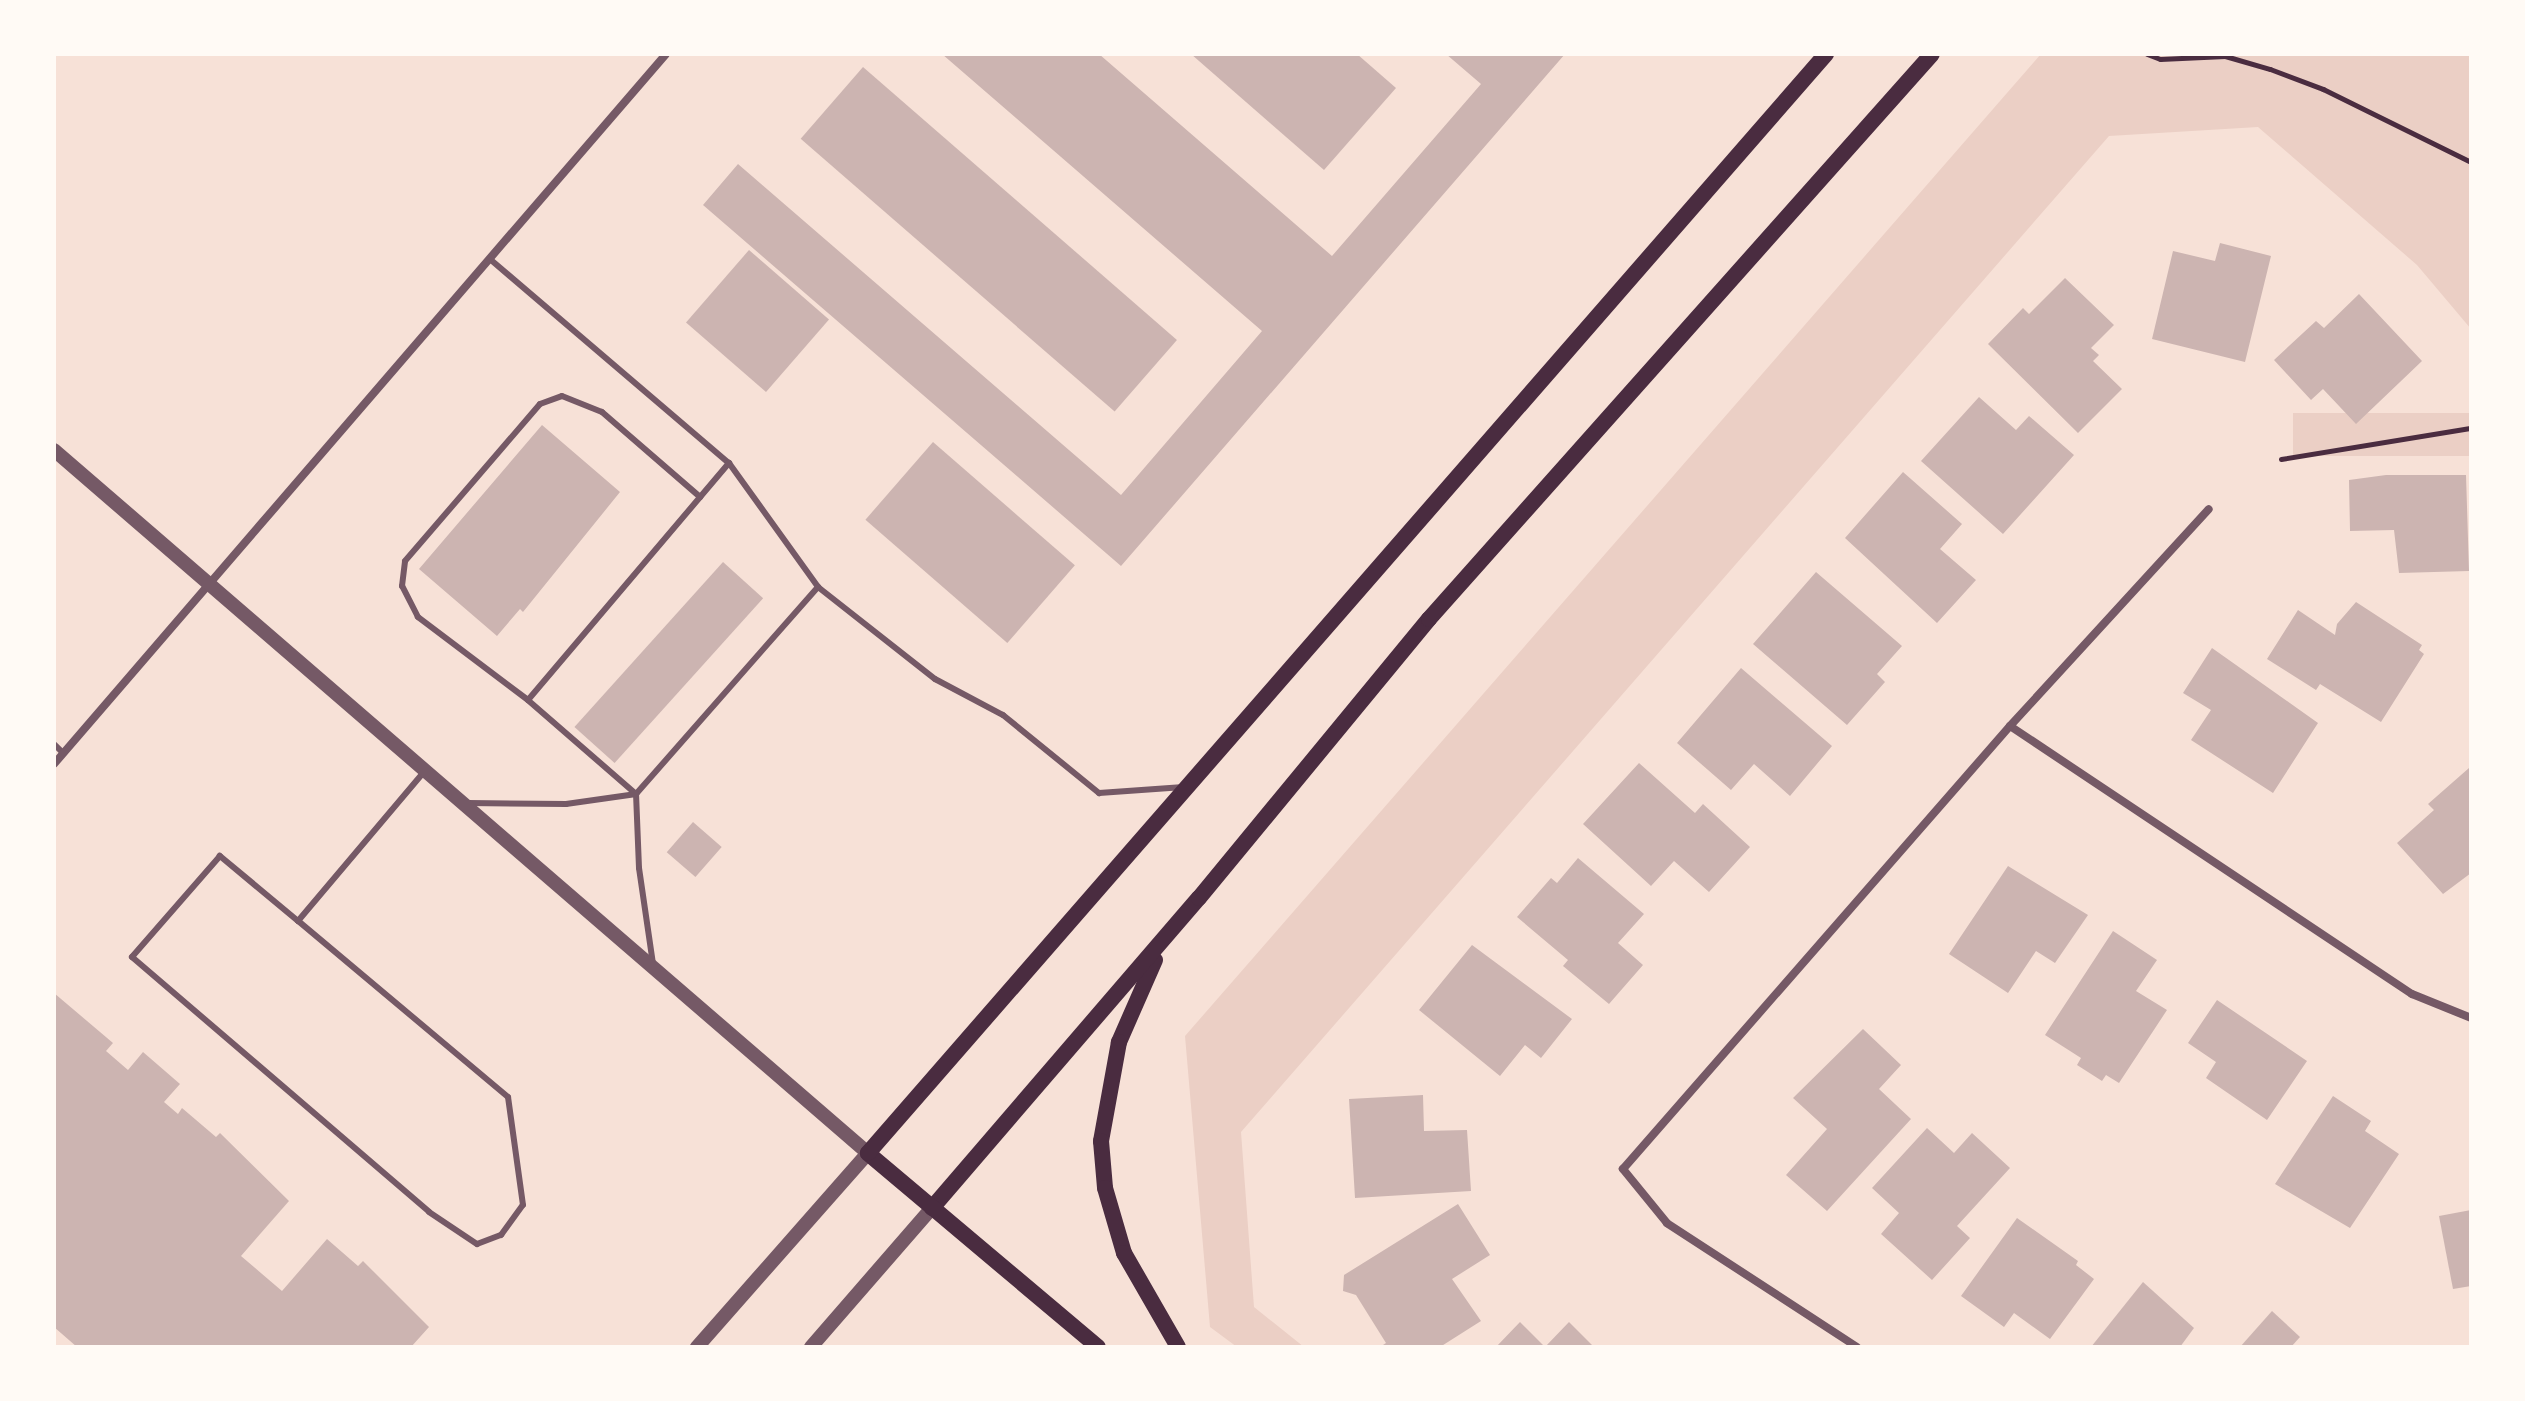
<!DOCTYPE html>
<html>
<head>
<meta charset="utf-8">
<style>
  body { margin:0 }
  #map { position:relative; width:2525px; height:1401px; overflow:hidden; background:#f7e1d7; font-family:"Source Sans 3",sans-serif }
  div>[style] { position:absolute }
  .green>* { inset:0; background:#ebcfc5; transform-origin:0 0 }
  .building>* { inset:0; background:#ccb4b1; transform-origin:0 0 }
  .path>* { height:5px; margin:-2.5px; padding:0 2.5px; transform-origin:2.5px; border-radius:2.5px; background:#4a2c40 }
  .service>* { height:6px; margin:-3px; padding:0 3px; transform-origin:3px; border-radius:3px; background:#755966 }
  .minor>* { height:8px; margin:-4px; padding:0 4px; transform-origin:4px; border-radius:4px; background:#755966 }
  .tertiary>* { height:14px; margin:-7px; padding:0 7px; transform-origin:7px; border-radius:7px; background:#755966 }
  .secondary>* { height:16px; margin:-8px; padding:0 8px; transform-origin:8px; border-radius:8px; background:#4a2c40 }
  span { translate:-50% -50%; white-space:nowrap; text-align:center; line-height:1.15; -webkit-text-stroke:6px #fffaf5; paint-order:stroke }
  .frame { position:absolute; inset:0; border:56px solid #fffaf5; pointer-events:none }
</style>
</head>
<body>
<div id="map">
  <div class="green">
    <div style="clip-path:polygon(2041px 54px,2471px 54px,2471px 329px,2417px 265px,2258px 127px,2109px 136px,1241px 1132px,1254px 1307px,1304px 1347px,1237px 1347px,1210px 1327px,1185px 1036px)"></div>
    <div style="left:2471px;top:413px;width:43px;height:178px;rotate:90deg"></div>
  </div>
  <div class="building">
    <div style="clip-path:polygon(942px 54px,1099px 54px,1332px 256px,1481px 84px,1446px 54px,1565px 54px,1121px 566px,703px 205px,738px 164px,1121px 495px,1262px 331px)"></div>
    <div style="clip-path:polygon(1191px 54px,1357px 54px,1396px 88px,1324px 170px)"></div>
    <div style="left:863px;top:67px;width:416px;height:95px;rotate:41deg"></div>
    <div style="clip-path:polygon(2220px 243px,2271px 256px,2245px 362px,2152px 339px,2173px 251px,2215px 261px)"></div>
    <div style="left:749px;top:250px;width:106px;height:96px;rotate:41deg"></div>
    <div style="clip-path:polygon(2065px 278px,2114px 325px,2091px 348px,2099px 355px,2093px 361px,2122px 389px,2078px 433px,1988px 344px,2023px 308px,2029px 314px)"></div>
    <div style="clip-path:polygon(2359px 294px,2422px 361px,2356px 424px,2323px 389px,2311px 400px,2274px 360px,2316px 321px,2324px 328px)"></div>
    <div style="clip-path:polygon(1979px 397px,2016px 430px,2029px 416px,2074px 455px,2003px 534px,1921px 461px)"></div>
    <div style="clip-path:polygon(542px 425px,620px 492px,523px 612px,520px 609px,497px 636px,419px 569px)"></div>
    <div style="left:933px;top:442px;width:188px;height:103px;rotate:41deg"></div>
    <div style="clip-path:polygon(1903px 472px,1962px 524px,1940px 549px,1976px 580px,1937px 623px,1845px 538px)"></div>
    <div style="clip-path:polygon(2386px 475px,2466px 475px,2469px 571px,2399px 573px,2394px 530px,2350px 531px,2349px 480px)"></div>
    <div style="left:723px;top:562px;width:54px;height:222px;rotate:42deg"></div>
    <div style="clip-path:polygon(1816px 572px,1902px 646px,1877px 674px,1885px 682px,1847px 725px,1753px 644px)"></div>
    <div style="clip-path:polygon(2356px 602px,2422px 645px,2419px 650px,2424px 654px,2381px 722px,2320px 684px,2316px 690px,2267px 659px,2298px 610px,2335px 635px,2337px 624px)"></div>
    <div style="clip-path:polygon(2212px 648px,2318px 723px,2273px 793px,2191px 740px,2211px 710px,2183px 693px)"></div>
    <div style="clip-path:polygon(1741px 668px,1832px 746px,1790px 796px,1754px 764px,1731px 790px,1677px 743px)"></div>
    <div style="clip-path:polygon(1639px 763px,1695px 813px,1703px 804px,1750px 847px,1709px 892px,1674px 861px,1651px 886px,1583px 824px)"></div>
    <div style="clip-path:polygon(2469px 768px,2471px 873px,2443px 894px,2397px 843px,2434px 810px,2428px 804px)"></div>
    <div style="left:693px;top:822px;width:38px;height:40px;rotate:41deg"></div>
    <div style="clip-path:polygon(1578px 858px,1644px 914px,1618px 943px,1643px 965px,1609px 1004px,1563px 966px,1568px 960px,1517px 917px,1551px 878px,1557px 883px)"></div>
    <div style="clip-path:polygon(2008px 866px,2088px 915px,2055px 963px,2036px 951px,2008px 993px,1949px 954px)"></div>
    <div style="clip-path:polygon(2113px 931px,2157px 960px,2136px 991px,2167px 1010px,2119px 1083px,2106px 1075px,2102px 1081px,2077px 1065px,2081px 1058px,2045px 1035px)"></div>
    <div style="clip-path:polygon(1472px 945px,1572px 1019px,1541px 1058px,1525px 1045px,1500px 1076px,1419px 1010px)"></div>
    <div style="clip-path:polygon(54px 993px,113px 1043px,106px 1051px,128px 1070px,143px 1052px,180px 1084px,164px 1102px,178px 1114px,182px 1108px,216px 1137px,220px 1133px,289px 1201px,241px 1256px,282px 1291px,327px 1239px,358px 1266px,363px 1261px,429px 1327px,411px 1347px,77px 1347px,54px 1327px)"></div>
    <div style="clip-path:polygon(2217px 1000px,2307px 1061px,2267px 1120px,2206px 1078px,2216px 1062px,2188px 1043px)"></div>
    <div style="clip-path:polygon(1863px 1029px,1901px 1065px,1879px 1089px,1911px 1119px,1827px 1211px,1786px 1175px,1827px 1129px,1793px 1098px)"></div>
    <div style="clip-path:polygon(1423px 1095px,1424px 1131px,1467px 1130px,1471px 1191px,1355px 1198px,1349px 1099px)"></div>
    <div style="clip-path:polygon(2333px 1096px,2371px 1121px,2365px 1131px,2399px 1154px,2350px 1228px,2275px 1184px)"></div>
    <div style="clip-path:polygon(1927px 1128px,1954px 1153px,1972px 1133px,2010px 1168px,1957px 1226px,1970px 1238px,1932px 1280px,1881px 1234px,1899px 1213px,1872px 1188px)"></div>
    <div style="clip-path:polygon(1458px 1204px,1490px 1255px,1452px 1279px,1481px 1321px,1440px 1347px,1380px 1347px,1386px 1343px,1356px 1295px,1343px 1291px,1344px 1275px)"></div>
    <div style="clip-path:polygon(2471px 1210px,2471px 1286px,2453px 1289px,2439px 1216px)"></div>
    <div style="clip-path:polygon(2017px 1218px,2078px 1261px,2076px 1265px,2094px 1279px,2050px 1339px,2014px 1313px,2004px 1327px,1961px 1296px)"></div>
    <div style="clip-path:polygon(2143px 1282px,2194px 1328px,2180px 1347px,2091px 1347px)"></div>
    <div style="clip-path:polygon(2272px 1311px,2300px 1337px,2291px 1347px,2240px 1347px)"></div>
    <div style="clip-path:polygon(1520px 1322px,1545px 1347px,1569px 1322px,1594px 1347px,1496px 1347px)"></div>
  </div>
  <div class="path">
    <div style="left:2147px;top:54px;width:14px;rotate:21deg"></div>
    <div style="left:2160px;top:59px;width:65px;rotate:-2.6deg"></div>
    <div style="left:2225px;top:56px;width:47px;rotate:16.1deg"></div>
    <div style="left:2270px;top:69px;width:57px;rotate:20.7deg"></div>
    <div style="left:2323px;top:89px;width:165px;rotate:26.3deg"></div>
    <div style="left:2281px;top:459px;width:193px;rotate:-9.3deg"></div>
  </div>
  <div class="service">
    <div style="left:491px;top:260px;width:313px;rotate:40.5deg"></div>
    <div style="left:729px;top:463px;width:153px;rotate:54.3deg"></div>
    <div style="left:818px;top:587px;width:149px;rotate:38.2deg"></div>
    <div style="left:935px;top:679px;width:77px;rotate:27.9deg"></div>
    <div style="left:1003px;top:715px;width:124px;rotate:39.1deg"></div>
    <div style="left:1099px;top:793px;width:85px;rotate:-4deg"></div>
    <div style="left:528px;top:700px;width:138px;rotate:-143deg"></div>
    <div style="left:418px;top:617px;width:35px;rotate:-117deg"></div>
    <div style="left:402px;top:586px;width:25px;rotate:-83deg"></div>
    <div style="left:405px;top:561px;width:207px;rotate:-49.3deg"></div>
    <div style="left:540px;top:404px;width:23px;rotate:-20deg"></div>
    <div style="left:562px;top:396px;width:43px;rotate:21.8deg"></div>
    <div style="left:602px;top:412px;width:130px;rotate:40.9deg"></div>
    <div style="left:54px;top:744px;width:13px;rotate:45deg"></div>
    <div style="left:468px;top:803px;width:98px;rotate:0.6deg"></div>
    <div style="left:566px;top:804px;width:71px;rotate:-8.1deg"></div>
    <div style="left:636px;top:794px;width:276px;rotate:-48.7deg"></div>
    <div style="left:298px;top:921px;width:102px;rotate:-140.2deg"></div>
    <div style="left:220px;top:856px;width:134px;rotate:131.1deg"></div>
    <div style="left:132px;top:957px;width:391px;rotate:40.6deg"></div>
    <div style="left:429px;top:1212px;width:58px;rotate:33.7deg"></div>
    <div style="left:477px;top:1244px;width:26px;rotate:-21deg"></div>
    <div style="left:501px;top:1235px;width:37px;rotate:-54deg"></div>
    <div style="left:523px;top:1205px;width:109px;rotate:-97.9deg"></div>
    <div style="left:508px;top:1097px;width:274px;rotate:-140deg"></div>
    <div style="left:298px;top:921px;width:195px;rotate:-49.8deg"></div>
    <div style="left:653px;top:964px;width:97px;rotate:-98.3deg"></div>
    <div style="left:639px;top:868px;width:74px;rotate:-92.3deg"></div>
    <div style="left:636px;top:794px;width:143px;rotate:-139deg"></div>
    <div style="left:528px;top:700px;width:311px;rotate:-49.7deg"></div>
  </div>
  <div class="minor">
    <div style="left:2010px;top:726px;width:483px;rotate:33.7deg"></div>
    <div style="left:2412px;top:994px;width:64px;rotate:22.1deg"></div>
    <div style="left:54px;top:764px;width:937px;rotate:-49.24deg"></div>
    <div style="left:1857px;top:1347px;width:227px;rotate:-146.9deg"></div>
    <div style="left:1667px;top:1223px;width:70px;rotate:-129.2deg"></div>
    <div style="left:1623px;top:1169px;width:588px;rotate:-48.86deg"></div>
    <div style="left:2010px;top:726px;width:294px;rotate:-47.5deg"></div>
  </div>
  <div class="tertiary">
    <div style="left:54px;top:450px;width:1076px;rotate:40.82deg"></div>
    <div style="left:868px;top:1153px;width:259px;rotate:131.4deg"></div>
    <div style="left:811px;top:1347px;width:184px;rotate:-49deg"></div>
  </div>
  <div class="secondary">
    <div style="left:1155px;top:960px;width:90px;rotate:113.7deg"></div>
    <div style="left:1119px;top:1042px;width:101px;rotate:100.3deg"></div>
    <div style="left:1101px;top:1141px;width:47px;rotate:85.1deg"></div>
    <div style="left:1105px;top:1188px;width:68px;rotate:73.7deg"></div>
    <div style="left:1124px;top:1253px;width:108px;rotate:60.1deg"></div>
    <div style="left:932px;top:1208px;width:409px;rotate:-49.3deg"></div>
    <div style="left:1199px;top:898px;width:362px;rotate:-50.5deg"></div>
    <div style="left:1429px;top:619px;width:756px;rotate:-48.32deg"></div>
    <div style="left:1098px;top:1347px;width:301px;rotate:-139.9deg"></div>
    <div style="left:868px;top:1153px;width:1458px;rotate:-48.92deg"></div>
  </div>
  <div class="frame"></div>
</div>
</body>
</html>
